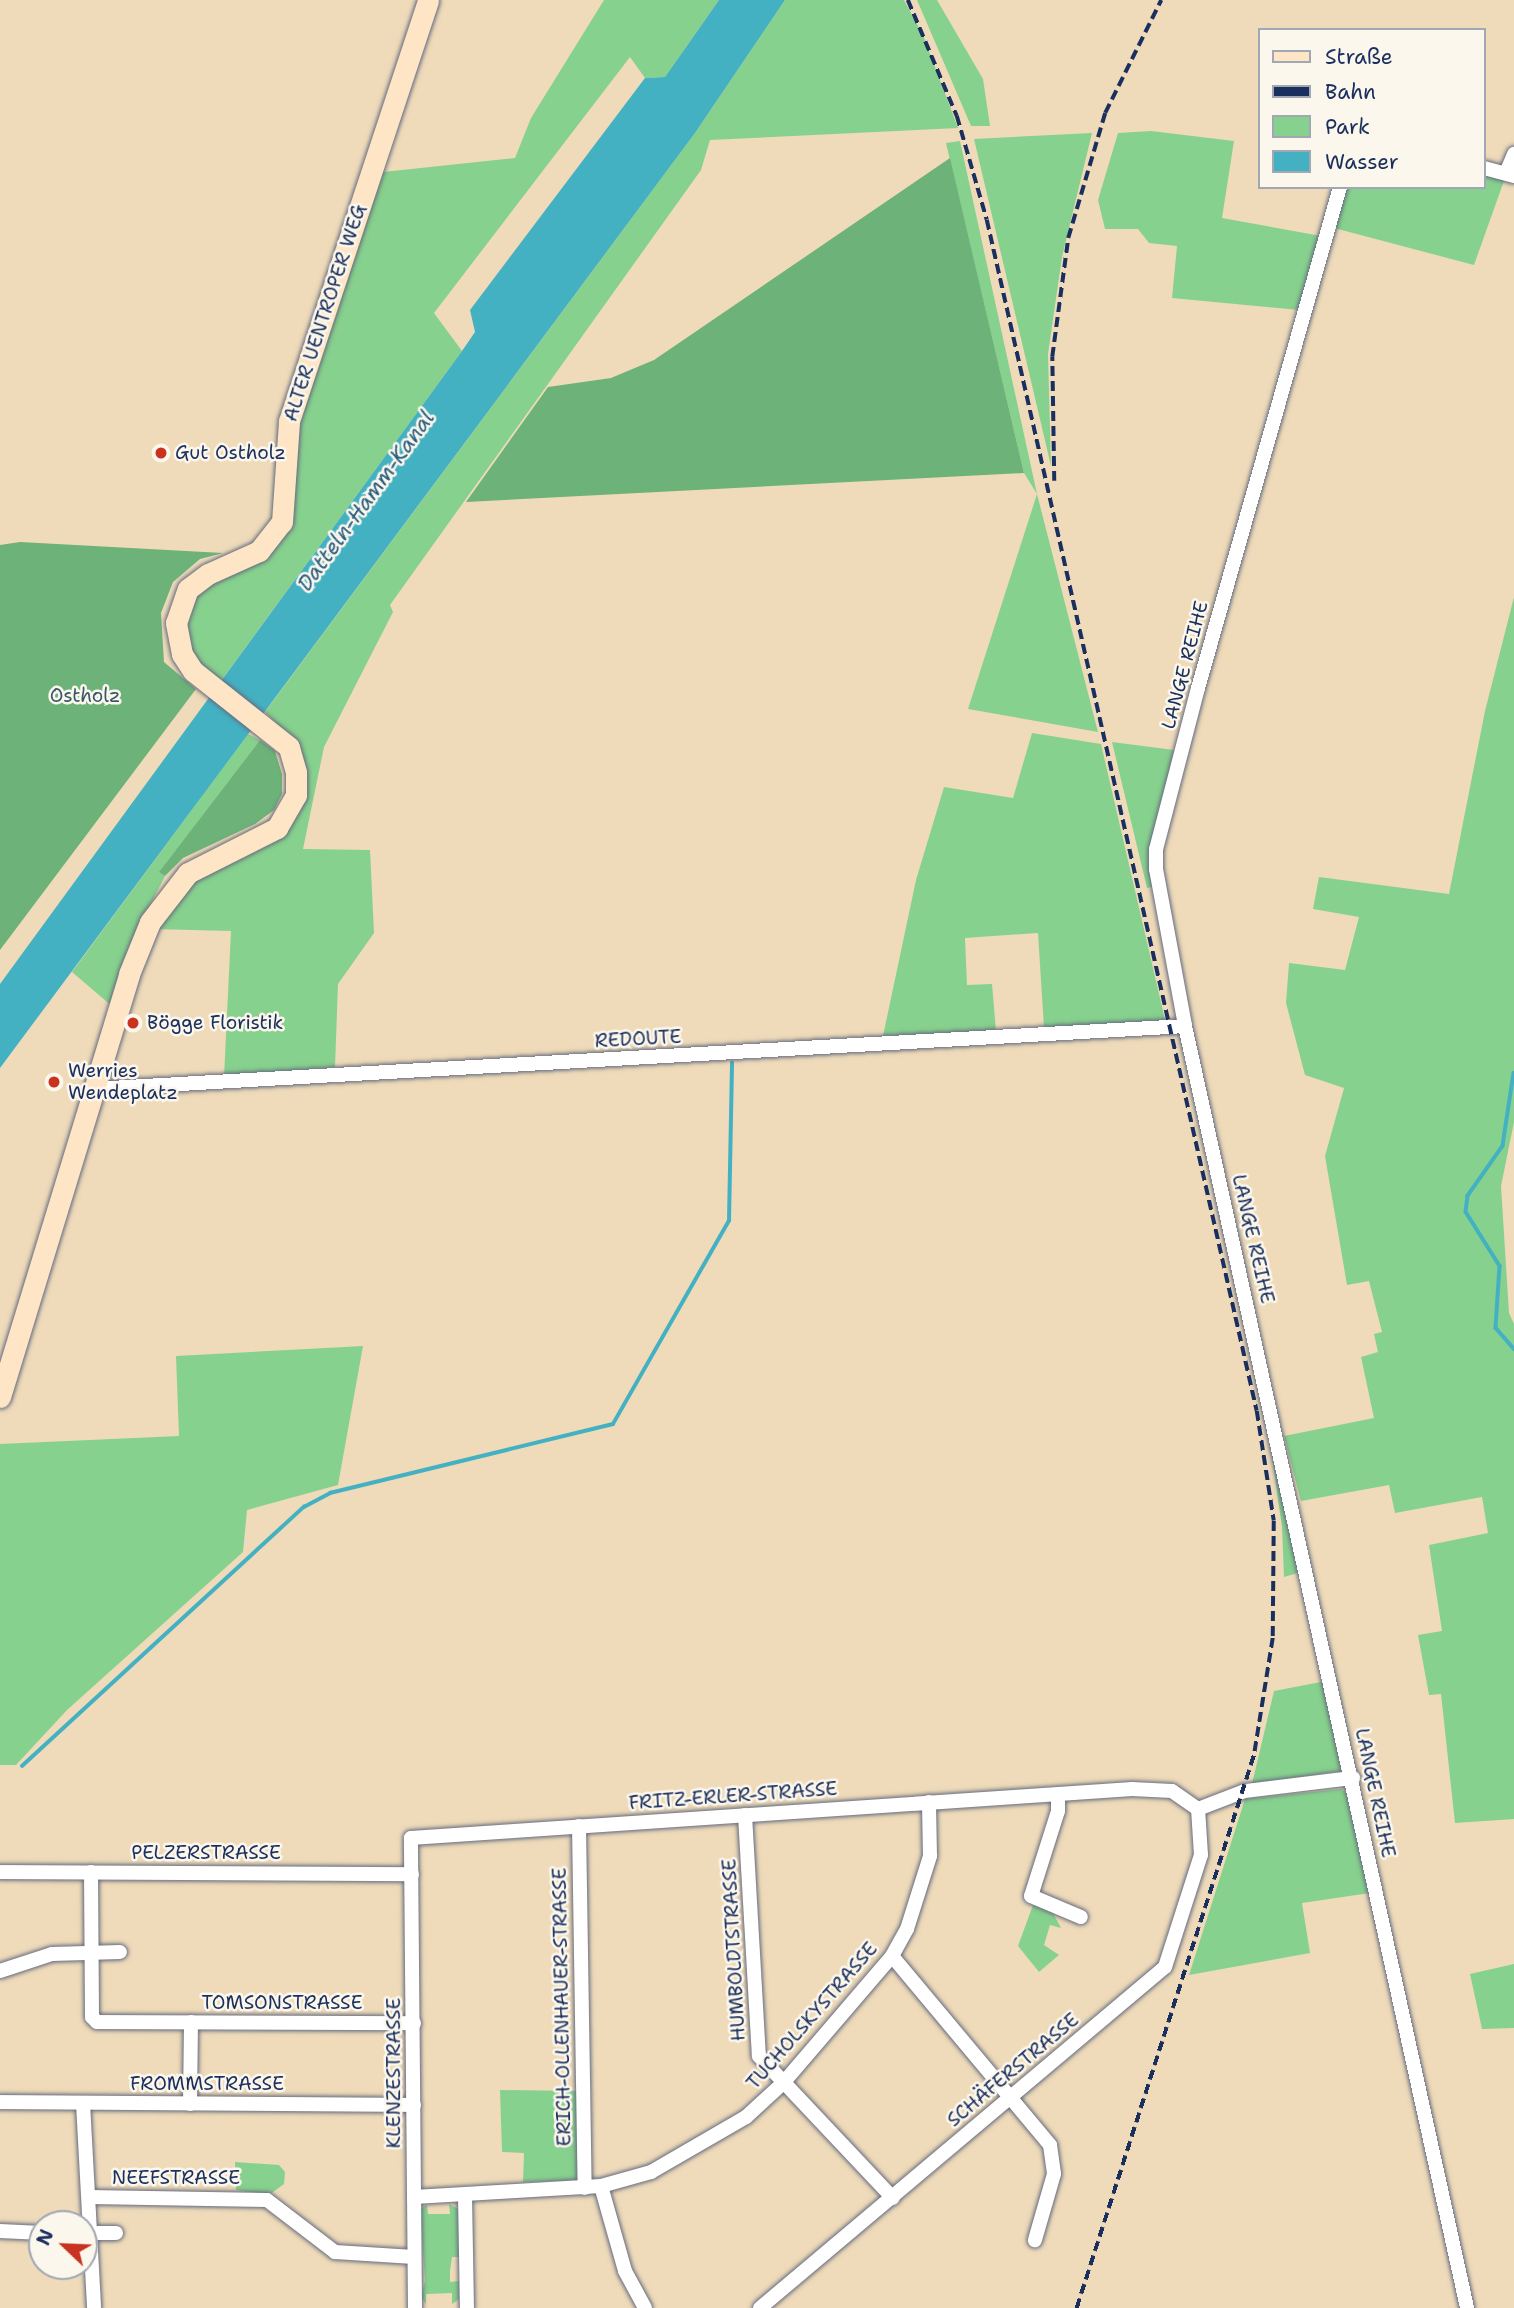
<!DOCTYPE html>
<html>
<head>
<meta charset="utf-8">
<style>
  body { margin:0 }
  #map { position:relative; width:1514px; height:2308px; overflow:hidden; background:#efdbba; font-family:"Shantell Sans",sans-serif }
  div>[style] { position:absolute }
  .green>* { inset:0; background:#87d18e }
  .forest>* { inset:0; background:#6db379 }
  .water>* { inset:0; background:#44b1c2 }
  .stream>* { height:3.5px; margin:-1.75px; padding:0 1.75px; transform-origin:1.75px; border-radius:1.75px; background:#44b1c2 }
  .roads { filter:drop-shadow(0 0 2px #656b7e) drop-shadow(0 0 2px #656b7e) }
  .street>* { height:14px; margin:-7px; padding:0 7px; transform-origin:7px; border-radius:7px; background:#fff }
  .secondary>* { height:21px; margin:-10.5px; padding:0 10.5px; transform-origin:10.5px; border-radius:10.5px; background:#fee5c5 }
  .rail>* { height:3.5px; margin-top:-1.75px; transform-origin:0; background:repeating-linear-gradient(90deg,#1b2f5e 0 10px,transparent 0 15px) }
  .dots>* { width:19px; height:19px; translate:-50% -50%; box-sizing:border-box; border:4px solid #fbf7ec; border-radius:50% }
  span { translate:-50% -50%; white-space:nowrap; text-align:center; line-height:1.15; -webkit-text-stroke:5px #fbf7ec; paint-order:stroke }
  .street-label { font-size:19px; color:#1b2f5e }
  .poi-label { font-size:19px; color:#1b2f5e }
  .left { translate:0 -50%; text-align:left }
  .park-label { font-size:19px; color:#36586a }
  .water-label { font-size:21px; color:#295c81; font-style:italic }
  .legend { position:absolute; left:1258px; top:28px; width:228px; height:161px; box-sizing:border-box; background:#fbf7ec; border:2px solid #a1a7b3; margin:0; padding:9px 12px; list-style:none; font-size:21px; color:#1b2f5e }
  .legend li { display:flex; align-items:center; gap:14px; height:35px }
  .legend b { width:35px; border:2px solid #a1a7b3 }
  .north { position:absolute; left:28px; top:2210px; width:70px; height:70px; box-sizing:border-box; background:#fbf7ec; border:2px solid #a1a7b3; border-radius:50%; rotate:293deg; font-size:19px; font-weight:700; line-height:28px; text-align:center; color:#1b2f5e }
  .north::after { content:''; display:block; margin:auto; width:24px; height:32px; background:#c8321e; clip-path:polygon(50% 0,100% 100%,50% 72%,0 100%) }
</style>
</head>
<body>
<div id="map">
  <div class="green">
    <div style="clip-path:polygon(437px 0,383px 172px,515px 158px,531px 118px,604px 0,719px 0,665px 77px,645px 78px,630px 57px,434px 313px,462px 351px,221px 681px,191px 660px,182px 632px,195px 591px,266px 553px,296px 417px)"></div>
    <div style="clip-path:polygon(785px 0,904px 0,923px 35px,958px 128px,710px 140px,701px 170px,390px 605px,393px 612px,324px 747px,303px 849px,370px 850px,374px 933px,338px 984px,335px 1067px,224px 1077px,231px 931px,153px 929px,180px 889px,281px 832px,299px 747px,265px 712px,695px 133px)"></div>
    <div style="clip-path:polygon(917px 0,937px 0,983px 79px,990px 126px,971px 126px)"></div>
    <div style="clip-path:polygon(1151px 131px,1234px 141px,1222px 218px,1321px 236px,1299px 310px,1172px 298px,1177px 246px,1149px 243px,1138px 229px,1105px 229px,1098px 200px,1118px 133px)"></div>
    <div style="clip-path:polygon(1092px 133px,1062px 257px,1048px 354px,1051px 466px,974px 139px)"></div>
    <div style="clip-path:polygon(960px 141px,1037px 494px,1098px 732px,968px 709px,1037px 494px,1024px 473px,946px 143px)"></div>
    <div style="clip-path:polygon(1484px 174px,1505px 178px,1474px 265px,1334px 228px,1345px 187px,1484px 187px)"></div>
    <div style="clip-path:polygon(1514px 597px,1514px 1122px,1501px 1186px,1509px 1313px,1514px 1324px,1514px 1819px,1455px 1823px,1441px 1694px,1429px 1695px,1418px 1635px,1442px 1631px,1429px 1545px,1488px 1533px,1482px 1497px,1395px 1513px,1389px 1485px,1301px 1501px,1284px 1436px,1374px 1418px,1361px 1357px,1378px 1352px,1374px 1334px,1382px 1332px,1369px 1281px,1347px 1285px,1325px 1156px,1344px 1088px,1305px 1075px,1286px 1003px,1289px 963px,1345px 970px,1359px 917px,1313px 909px,1319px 877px,1449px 894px,1485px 711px)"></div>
    <div style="clip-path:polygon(1032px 733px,1101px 744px,1166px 1024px,1044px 1028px,1038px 933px,965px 938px,967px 985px,992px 984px,996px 1031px,883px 1036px,916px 880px,944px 787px,1013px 798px)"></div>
    <div style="clip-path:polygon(248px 734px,260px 740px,160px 871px,165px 876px,146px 913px,113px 1007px,72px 972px)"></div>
    <div style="clip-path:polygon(1112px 742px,1174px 750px,1150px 855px,1152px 887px,1147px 888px)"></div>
    <div style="clip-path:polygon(363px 1346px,338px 1485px,247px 1510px,243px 1552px,67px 1710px,16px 1765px,0 1765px,0 1444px,179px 1436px,176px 1356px)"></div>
    <div style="clip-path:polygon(1268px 1429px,1301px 1572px,1284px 1577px,1282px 1527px)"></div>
    <div style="clip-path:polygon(1326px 1681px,1343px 1766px,1340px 1771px,1252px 1784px,1274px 1691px)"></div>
    <div style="clip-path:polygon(1341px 1789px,1348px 1793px,1370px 1893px,1302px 1903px,1310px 1953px,1189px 1975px,1245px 1799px)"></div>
    <div style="clip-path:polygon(1033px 1905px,1052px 1911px,1061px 1928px,1050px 1925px,1044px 1945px,1059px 1955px,1039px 1972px,1018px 1946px)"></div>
    <div style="clip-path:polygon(1514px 1964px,1514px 2028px,1482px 2029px,1470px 1974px)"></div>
    <div style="clip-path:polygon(500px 2090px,577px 2091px,578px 2180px,523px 2182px,524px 2153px,502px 2152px)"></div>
    <div style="clip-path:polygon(235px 2162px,279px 2165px,285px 2172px,284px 2184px,269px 2195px,236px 2190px)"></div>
    <div style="clip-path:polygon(449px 2204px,459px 2209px,459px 2257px,452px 2257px,450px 2271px,450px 2282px,459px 2281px,459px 2299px,452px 2304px,452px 2293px,426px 2294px,426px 2304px,421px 2297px,425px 2281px,420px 2209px,427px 2205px,428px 2214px,450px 2214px)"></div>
  </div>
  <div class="forest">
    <div style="clip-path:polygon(950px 158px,1024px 473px,466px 502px,548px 387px,611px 378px,654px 360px)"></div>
    <div style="clip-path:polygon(20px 542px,223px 553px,200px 559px,173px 582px,161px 613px,164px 662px,196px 689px,0 950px,0 545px)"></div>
    <div style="clip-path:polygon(260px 740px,275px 751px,282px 774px,282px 794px,274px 810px,255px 824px,183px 858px,165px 876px,159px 872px)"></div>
  </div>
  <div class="water">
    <div style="clip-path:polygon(719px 0,785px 0,695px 133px,0 1068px,0 984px,462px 351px,475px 332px,470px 310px,645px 78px,665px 77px)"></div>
  </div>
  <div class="stream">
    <div style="left:1514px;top:1073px;width:74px;rotate:98.6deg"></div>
    <div style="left:1503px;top:1146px;width:61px;rotate:125deg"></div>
    <div style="left:1468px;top:1196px;width:16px;rotate:97deg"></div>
    <div style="left:1466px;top:1212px;width:64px;rotate:57.8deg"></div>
    <div style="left:1500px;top:1266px;width:62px;rotate:93.7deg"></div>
    <div style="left:1496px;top:1328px;width:28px;rotate:49deg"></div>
    <div style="left:22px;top:1766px;width:383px;rotate:-42.6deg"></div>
    <div style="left:304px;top:1507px;width:30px;rotate:-28deg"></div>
    <div style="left:330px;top:1493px;width:291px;rotate:-13.7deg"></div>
    <div style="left:613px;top:1424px;width:234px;rotate:-60.3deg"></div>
    <div style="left:729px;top:1221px;width:158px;rotate:-88.9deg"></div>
  </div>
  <div class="roads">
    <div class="street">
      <div style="left:1484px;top:168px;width:31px;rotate:15deg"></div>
      <div style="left:1506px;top:173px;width:21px;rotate:-67deg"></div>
      <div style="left:1340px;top:187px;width:521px;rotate:105.82deg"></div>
      <div style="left:1198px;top:688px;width:166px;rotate:104.6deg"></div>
      <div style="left:1156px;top:849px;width:20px;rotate:90deg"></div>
      <div style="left:1156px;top:869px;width:160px;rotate:79.5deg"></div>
      <div style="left:1185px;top:1026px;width:1313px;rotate:77.59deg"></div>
      <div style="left:93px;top:1089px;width:1094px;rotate:-3.3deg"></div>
      <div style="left:1058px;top:1794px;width:17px;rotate:90deg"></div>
      <div style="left:1058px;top:1811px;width:89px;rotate:107.6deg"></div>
      <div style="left:1031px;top:1896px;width:54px;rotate:22.8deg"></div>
      <div style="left:745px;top:1815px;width:241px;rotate:86.7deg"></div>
      <div style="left:759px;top:2056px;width:195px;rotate:46.7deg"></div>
      <div style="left:579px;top:1826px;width:362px;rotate:89.1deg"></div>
      <div style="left:0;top:1872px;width:412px;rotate:0.3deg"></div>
      <div style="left:91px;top:1872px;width:145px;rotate:89.6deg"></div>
      <div style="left:92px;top:2017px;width:7px;rotate:45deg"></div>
      <div style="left:97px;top:2022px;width:317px;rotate:0.2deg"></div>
      <div style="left:892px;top:1956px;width:246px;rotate:50.1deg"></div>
      <div style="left:1050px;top:2145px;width:29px;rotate:82deg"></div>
      <div style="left:1054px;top:2174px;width:69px;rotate:106.1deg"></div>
      <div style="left:0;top:1971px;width:55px;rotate:-18.1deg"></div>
      <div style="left:52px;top:1954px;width:68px;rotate:-1.7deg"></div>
      <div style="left:0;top:2102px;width:414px;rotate:0.4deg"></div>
      <div style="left:83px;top:2103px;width:205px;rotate:86.9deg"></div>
      <div style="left:190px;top:2104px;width:82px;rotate:-89.3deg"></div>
      <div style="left:601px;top:2186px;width:88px;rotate:74.2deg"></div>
      <div style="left:625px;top:2271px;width:42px;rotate:61.6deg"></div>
      <div style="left:465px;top:2196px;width:112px;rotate:89deg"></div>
      <div style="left:89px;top:2197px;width:178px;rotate:1deg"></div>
      <div style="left:267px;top:2200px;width:86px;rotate:37.4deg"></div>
      <div style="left:335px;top:2252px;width:79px;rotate:3.6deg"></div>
      <div style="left:414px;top:2197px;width:187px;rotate:-3.4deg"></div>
      <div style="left:601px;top:2186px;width:52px;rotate:-15.6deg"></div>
      <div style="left:651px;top:2172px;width:110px;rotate:-30.1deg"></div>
      <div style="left:746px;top:2117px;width:52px;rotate:-42.6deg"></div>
      <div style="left:784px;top:2082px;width:166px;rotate:-49.4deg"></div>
      <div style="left:892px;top:1956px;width:31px;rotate:-61deg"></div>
      <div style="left:907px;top:1929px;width:77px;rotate:-72.5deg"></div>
      <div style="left:930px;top:1856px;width:54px;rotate:-91.1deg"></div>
      <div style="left:0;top:2231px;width:42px;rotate:2.7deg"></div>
      <div style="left:84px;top:2233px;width:32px"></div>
      <div style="left:415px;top:2308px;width:470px;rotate:-90.5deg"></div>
      <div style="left:411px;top:1838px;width:723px;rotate:-3.89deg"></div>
      <div style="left:1132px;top:1789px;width:40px;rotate:2.9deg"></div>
      <div style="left:1172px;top:1791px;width:32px;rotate:35deg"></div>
      <div style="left:1198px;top:1809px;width:50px;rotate:-21deg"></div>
      <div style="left:1245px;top:1791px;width:109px;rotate:-6.9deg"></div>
      <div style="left:760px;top:2308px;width:529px;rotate:-40.1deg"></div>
      <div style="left:1165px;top:1967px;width:118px;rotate:-72.2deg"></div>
      <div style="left:1201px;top:1855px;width:46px;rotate:-93.7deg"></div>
    </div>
    <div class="secondary">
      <div style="left:0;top:1397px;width:442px;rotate:-73deg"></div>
      <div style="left:129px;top:974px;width:56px;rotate:-68deg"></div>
      <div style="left:150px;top:922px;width:62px;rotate:-52.2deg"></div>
      <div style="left:188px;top:873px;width:100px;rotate:-26.8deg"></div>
      <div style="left:277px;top:828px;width:38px;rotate:-60deg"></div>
      <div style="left:296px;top:795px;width:23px;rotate:-90deg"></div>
      <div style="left:296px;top:772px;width:26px;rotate:-106deg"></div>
      <div style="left:289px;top:747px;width:122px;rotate:-141.6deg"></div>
      <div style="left:193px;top:671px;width:20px;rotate:-123deg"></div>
      <div style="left:182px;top:654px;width:32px;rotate:-101deg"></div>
      <div style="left:176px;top:623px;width:36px;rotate:-71deg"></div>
      <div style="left:188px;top:589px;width:25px;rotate:-37deg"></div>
      <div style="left:208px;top:574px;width:56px;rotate:-24.3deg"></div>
      <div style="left:259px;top:551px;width:37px;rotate:-52deg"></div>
      <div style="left:282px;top:522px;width:101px;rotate:-86deg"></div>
      <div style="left:289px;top:421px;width:443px;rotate:-71.7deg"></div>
    </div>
  </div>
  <div class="rail">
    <div style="left:908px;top:0;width:126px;rotate:67.1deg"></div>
    <div style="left:957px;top:116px;width:108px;rotate:73.9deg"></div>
    <div style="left:987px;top:220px;width:1221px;rotate:77.23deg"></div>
    <div style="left:1257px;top:1411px;width:111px;rotate:81.2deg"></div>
    <div style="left:1274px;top:1521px;width:117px;rotate:90.5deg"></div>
    <div style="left:1273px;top:1638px;width:120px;rotate:99.1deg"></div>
    <div style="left:1254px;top:1756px;width:580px;rotate:107.78deg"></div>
    <div style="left:1054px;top:481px;width:124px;rotate:-90.9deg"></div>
    <div style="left:1052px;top:357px;width:120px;rotate:-82.3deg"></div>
    <div style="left:1068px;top:238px;width:130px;rotate:-73.5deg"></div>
    <div style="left:1105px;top:113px;width:126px;rotate:-63.6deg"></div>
  </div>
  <div class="dots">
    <div style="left:161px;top:453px;background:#c8321e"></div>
    <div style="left:133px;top:1023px;background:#c8321e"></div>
    <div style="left:54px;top:1082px;background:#c8321e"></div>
  </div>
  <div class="street-label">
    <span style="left:325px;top:313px;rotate:-72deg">ALTER UENTROPER WEG</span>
    <span style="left:1185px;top:665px;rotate:-75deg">LANGE REIHE</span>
    <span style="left:638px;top:1039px;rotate:-3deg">REDOUTE</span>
    <span style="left:1253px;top:1239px;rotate:77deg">LANGE REIHE</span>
    <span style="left:1375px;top:1793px;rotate:78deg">LANGE REIHE</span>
    <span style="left:733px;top:1796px;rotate:-4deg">FRITZ-ERLER-STRASSE</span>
    <span style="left:206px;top:1853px">PELZERSTRASSE</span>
    <span style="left:734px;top:1950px;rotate:-93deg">HUMBOLDTSTRASSE</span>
    <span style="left:282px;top:2003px">TOMSONSTRASSE</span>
    <span style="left:562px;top:2007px;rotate:-91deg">ERICH-OLLENHAUER-STRASSE</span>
    <span style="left:812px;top:2016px;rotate:-49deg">TUCHOLSKYSTRASSE</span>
    <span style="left:1013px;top:2070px;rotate:-40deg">SCHÄFERSTRASSE</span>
    <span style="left:394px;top:2073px;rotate:-90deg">KLENZESTRASSE</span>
    <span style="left:207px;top:2084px">FROMMSTRASSE</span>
    <span style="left:176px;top:2178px">NEEFSTRASSE</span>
  </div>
  <div class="poi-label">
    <span class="left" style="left:175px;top:453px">Gut Ostholz</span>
    <span class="left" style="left:147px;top:1023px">Bögge Floristik</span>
    <span class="left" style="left:68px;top:1082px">Werries<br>Wendeplatz</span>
  </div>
  <div class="park-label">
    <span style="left:85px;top:696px">Ostholz</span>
  </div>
  <div class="water-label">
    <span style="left:366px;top:501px;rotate:-54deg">Datteln-Hamm-Kanal</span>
  </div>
  <ul class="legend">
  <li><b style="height:9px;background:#fee5c5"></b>Straße</li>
  <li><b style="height:9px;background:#1b2f5e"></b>Bahn</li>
  <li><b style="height:19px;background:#87d18e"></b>Park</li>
  <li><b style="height:19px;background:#44b1c2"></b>Wasser</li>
  </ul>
  <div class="north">N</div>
</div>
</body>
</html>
